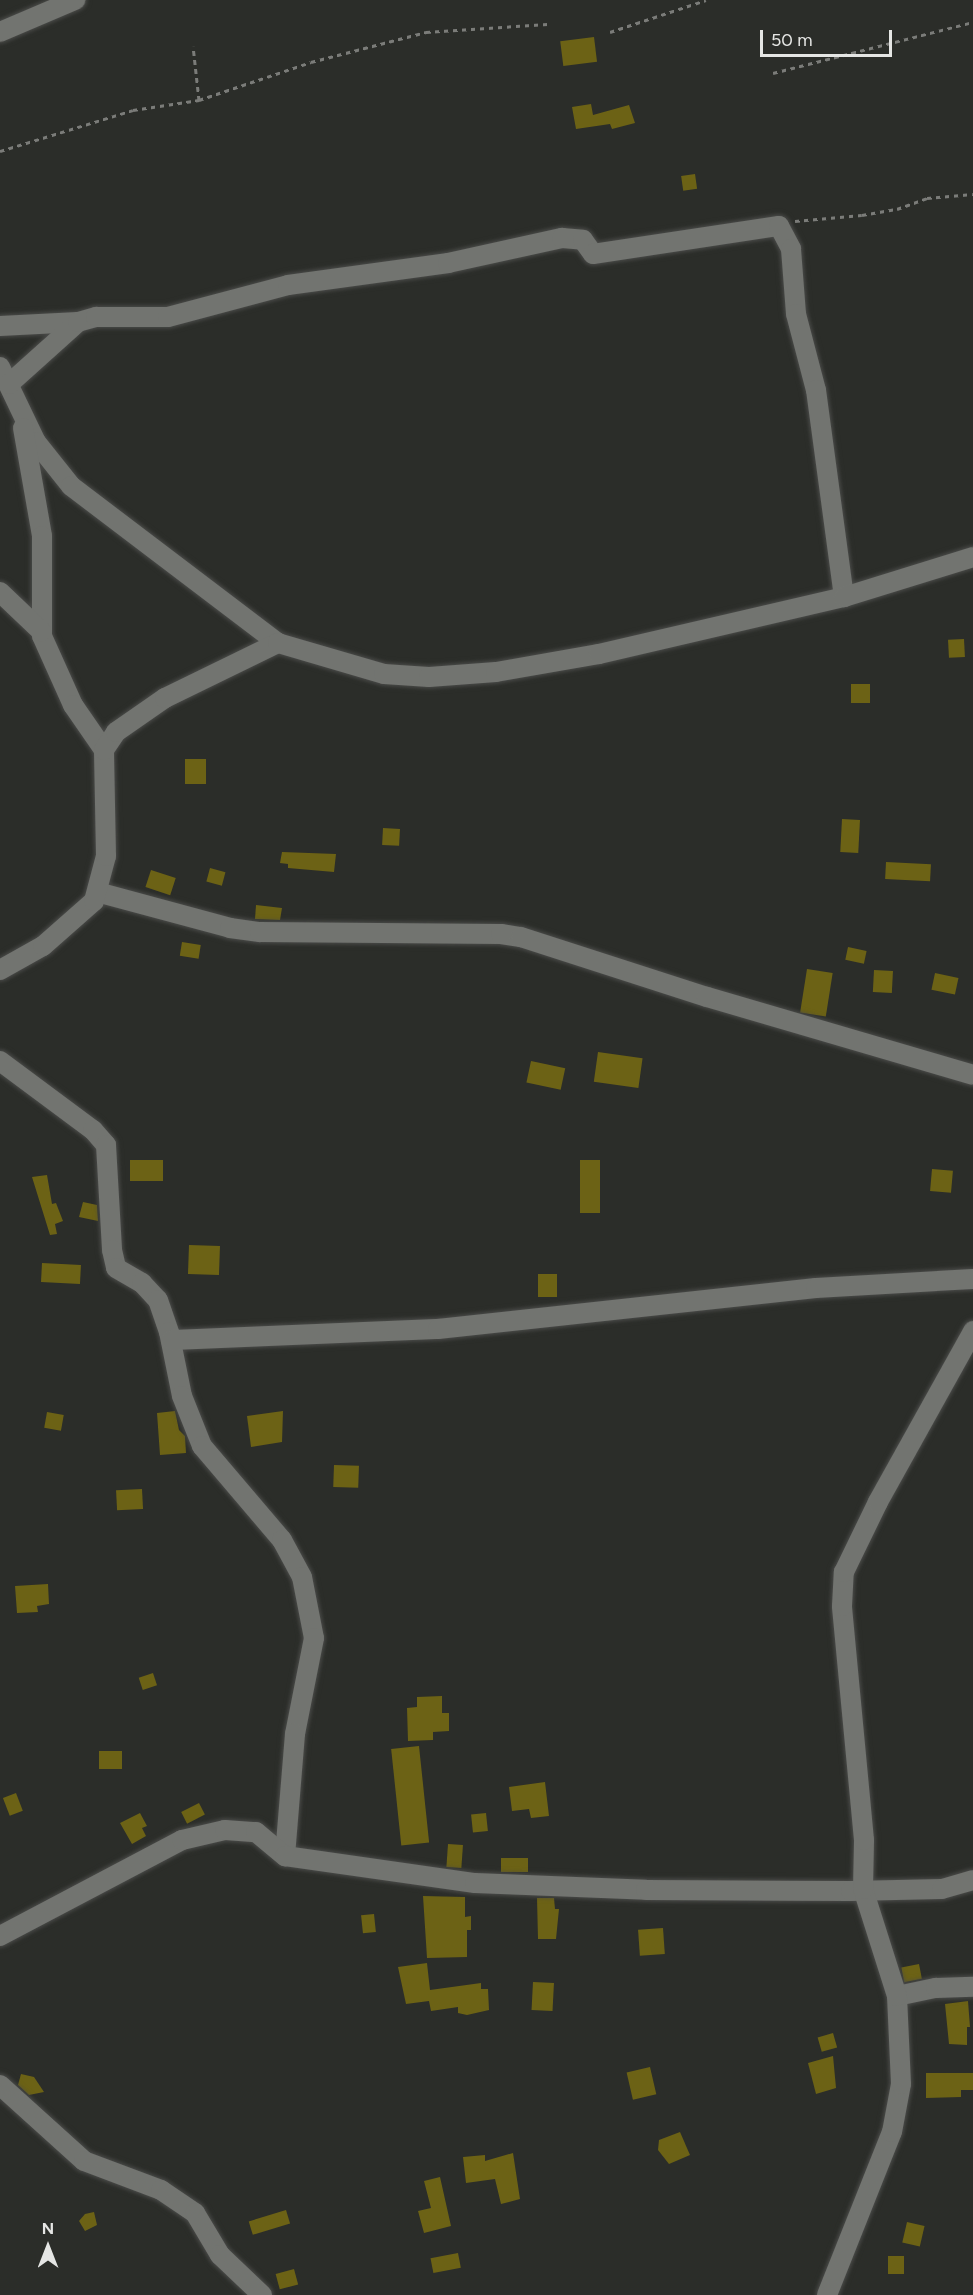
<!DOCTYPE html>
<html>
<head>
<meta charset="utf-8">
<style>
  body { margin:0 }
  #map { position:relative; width:973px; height:2295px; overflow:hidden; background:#2b2d29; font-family:Figtree,sans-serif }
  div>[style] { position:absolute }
  .building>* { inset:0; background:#6c6215; transform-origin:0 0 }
  .path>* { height:3px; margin-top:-1.5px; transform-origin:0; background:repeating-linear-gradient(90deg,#7b7c79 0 4.5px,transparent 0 9px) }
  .roads { filter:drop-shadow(0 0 2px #4a4b49) drop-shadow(0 0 2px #4a4b49) }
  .minor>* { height:20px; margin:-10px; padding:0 10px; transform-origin:10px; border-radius:10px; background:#727470 }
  span { translate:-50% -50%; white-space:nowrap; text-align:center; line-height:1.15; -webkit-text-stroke:4.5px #2b2d29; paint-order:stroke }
  .north { position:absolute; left:18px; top:2217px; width:60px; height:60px; -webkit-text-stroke:4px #2b2d29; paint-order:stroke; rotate:0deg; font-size:16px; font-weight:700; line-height:24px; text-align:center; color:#e5e6e4 }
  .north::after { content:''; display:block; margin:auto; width:21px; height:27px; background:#e5e6e4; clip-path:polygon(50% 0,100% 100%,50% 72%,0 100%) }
  .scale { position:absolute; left:760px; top:30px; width:132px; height:27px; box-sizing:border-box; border:3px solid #e5e6e4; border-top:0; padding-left:8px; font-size:18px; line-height:21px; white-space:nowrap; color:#e5e6e4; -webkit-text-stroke:4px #2b2d29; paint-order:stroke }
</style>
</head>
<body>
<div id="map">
  <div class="building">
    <div style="left:594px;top:37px;width:25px;height:34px;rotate:83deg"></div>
    <div style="clip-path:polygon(591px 104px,593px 115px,629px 105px,635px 123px,612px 129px,610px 124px,576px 129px,572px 107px)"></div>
    <div style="left:695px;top:174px;width:15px;height:14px;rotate:82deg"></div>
    <div style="left:964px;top:639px;width:18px;height:16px;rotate:87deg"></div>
    <div style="left:851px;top:684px;width:19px;height:19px"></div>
    <div style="left:185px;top:759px;width:21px;height:25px"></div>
    <div style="left:842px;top:819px;width:18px;height:33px;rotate:3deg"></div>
    <div style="left:383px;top:828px;width:17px;height:17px;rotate:3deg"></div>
    <div style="clip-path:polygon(282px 852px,336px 854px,334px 872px,288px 868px,288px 864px,280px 863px)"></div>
    <div style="left:886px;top:862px;width:45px;height:17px;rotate:3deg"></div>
    <div style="left:210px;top:868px;width:16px;height:14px;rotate:15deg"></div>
    <div style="left:151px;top:870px;width:26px;height:18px;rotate:18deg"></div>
    <div style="clip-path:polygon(256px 905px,282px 908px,280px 920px,255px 919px)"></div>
    <div style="left:182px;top:942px;width:19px;height:14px;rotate:9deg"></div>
    <div style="left:848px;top:947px;width:19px;height:13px;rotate:12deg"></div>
    <div style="left:807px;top:969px;width:26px;height:44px;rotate:9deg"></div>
    <div style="left:874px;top:970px;width:19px;height:22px;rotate:3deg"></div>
    <div style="left:935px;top:973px;width:24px;height:17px;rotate:12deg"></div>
    <div style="left:598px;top:1052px;width:45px;height:30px;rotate:8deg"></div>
    <div style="left:531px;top:1061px;width:35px;height:22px;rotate:12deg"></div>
    <div style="left:130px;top:1160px;width:33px;height:21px"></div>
    <div style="left:580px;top:1160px;width:20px;height:53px"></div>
    <div style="left:932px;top:1169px;width:21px;height:22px;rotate:5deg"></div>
    <div style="clip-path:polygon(47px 1175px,52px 1204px,56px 1203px,63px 1221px,55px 1224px,57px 1234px,50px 1235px,32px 1177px)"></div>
    <div style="clip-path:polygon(83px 1202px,97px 1205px,98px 1221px,79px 1217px)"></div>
    <div style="left:189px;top:1245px;width:31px;height:29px;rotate:2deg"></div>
    <div style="left:42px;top:1263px;width:39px;height:19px;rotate:3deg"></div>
    <div style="left:538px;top:1274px;width:19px;height:23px"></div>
    <div style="clip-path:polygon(175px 1411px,179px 1430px,185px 1436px,186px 1453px,160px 1455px,157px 1413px)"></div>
    <div style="clip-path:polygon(283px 1411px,282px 1442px,251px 1447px,247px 1416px)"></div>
    <div style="left:47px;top:1412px;width:17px;height:16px;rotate:10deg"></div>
    <div style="left:334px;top:1465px;width:25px;height:22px;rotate:2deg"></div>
    <div style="left:142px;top:1489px;width:20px;height:26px;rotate:87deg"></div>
    <div style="clip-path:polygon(48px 1584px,49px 1604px,37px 1606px,38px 1612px,17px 1613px,15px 1586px)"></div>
    <div style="left:153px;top:1673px;width:13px;height:15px;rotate:72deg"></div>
    <div style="clip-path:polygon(442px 1696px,442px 1713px,449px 1713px,449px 1731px,433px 1732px,433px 1740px,408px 1741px,407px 1708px,417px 1707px,417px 1697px)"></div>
    <div style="left:419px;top:1746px;width:97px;height:28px;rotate:84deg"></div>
    <div style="left:99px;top:1751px;width:23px;height:18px"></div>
    <div style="clip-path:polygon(545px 1782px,549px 1816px,531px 1818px,529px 1809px,512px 1811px,509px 1787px)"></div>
    <div style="left:16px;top:1793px;width:19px;height:14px;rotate:69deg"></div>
    <div style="left:199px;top:1803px;width:13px;height:20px;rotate:63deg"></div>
    <div style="clip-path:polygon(140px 1813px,147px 1826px,142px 1828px,146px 1836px,132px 1844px,120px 1823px)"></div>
    <div style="left:486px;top:1813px;width:18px;height:15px;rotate:84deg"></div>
    <div style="left:448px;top:1844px;width:15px;height:23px;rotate:4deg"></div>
    <div style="left:501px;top:1858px;width:27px;height:14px"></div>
    <div style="clip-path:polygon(423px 1896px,465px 1897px,465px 1917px,471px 1916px,471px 1930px,467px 1930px,467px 1957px,427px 1958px)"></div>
    <div style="clip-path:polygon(537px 1898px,554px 1898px,555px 1909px,559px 1909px,556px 1939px,538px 1939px)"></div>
    <div style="left:374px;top:1914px;width:18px;height:13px;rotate:84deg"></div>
    <div style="left:663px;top:1928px;width:26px;height:25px;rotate:86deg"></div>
    <div style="clip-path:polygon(427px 1963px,430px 1990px,481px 1983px,481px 1989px,488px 1989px,489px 2010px,467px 2015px,458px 2013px,458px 2007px,431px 2011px,429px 2001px,406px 2004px,398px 1967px)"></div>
    <div style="left:919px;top:1964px;width:15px;height:18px;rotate:79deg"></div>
    <div style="left:533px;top:1982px;width:21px;height:28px;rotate:3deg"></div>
    <div style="clip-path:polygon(968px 2001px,970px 2027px,967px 2027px,967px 2045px,949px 2044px,945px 2004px)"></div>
    <div style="left:833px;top:2033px;width:15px;height:16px;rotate:74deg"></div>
    <div style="clip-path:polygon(833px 2056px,836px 2088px,816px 2094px,808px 2063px)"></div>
    <div style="left:650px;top:2067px;width:28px;height:24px;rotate:77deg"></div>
    <div style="clip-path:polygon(926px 2073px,973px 2073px,973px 2090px,961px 2090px,961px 2097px,926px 2098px)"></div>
    <div style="clip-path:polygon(21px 2074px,34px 2077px,44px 2092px,29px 2095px,18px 2085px)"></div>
    <div style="clip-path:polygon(680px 2132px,690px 2155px,669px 2164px,658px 2150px,659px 2140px)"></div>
    <div style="clip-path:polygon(513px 2153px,520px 2199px,501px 2204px,495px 2179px,466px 2183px,463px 2157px,485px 2155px,485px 2161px)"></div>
    <div style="clip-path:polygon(440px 2177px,451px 2226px,424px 2233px,418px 2211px,431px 2208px,424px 2181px)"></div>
    <div style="left:286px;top:2210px;width:14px;height:39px;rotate:73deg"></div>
    <div style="clip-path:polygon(94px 2212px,97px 2225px,85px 2231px,79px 2221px,85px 2214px)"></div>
    <div style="left:907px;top:2222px;width:18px;height:21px;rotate:13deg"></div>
    <div style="left:458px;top:2253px;width:15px;height:28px;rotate:79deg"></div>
    <div style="left:888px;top:2256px;width:16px;height:18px"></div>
    <div style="left:294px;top:2269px;width:16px;height:19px;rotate:75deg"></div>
  </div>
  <div class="path">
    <div style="left:610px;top:32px;width:101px;rotate:-18.4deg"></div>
    <div style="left:773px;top:73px;width:206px;rotate:-14.3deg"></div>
    <div style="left:199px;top:100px;width:118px;rotate:-18.7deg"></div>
    <div style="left:311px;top:62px;width:119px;rotate:-14.6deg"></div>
    <div style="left:426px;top:32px;width:122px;rotate:-3.8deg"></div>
    <div style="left:0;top:151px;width:139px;rotate:-17.1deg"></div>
    <div style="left:133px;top:110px;width:67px;rotate:-8.6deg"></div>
    <div style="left:199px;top:100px;width:54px;rotate:-96.3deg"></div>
    <div style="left:795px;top:221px;width:67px;rotate:-5.1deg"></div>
    <div style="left:862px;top:215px;width:36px;rotate:-10deg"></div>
    <div style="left:897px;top:209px;width:32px;rotate:-20deg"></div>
    <div style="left:927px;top:198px;width:46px;rotate:-5deg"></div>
  </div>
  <div class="roads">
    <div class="minor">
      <div style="left:0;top:32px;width:82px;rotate:-23.1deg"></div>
      <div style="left:0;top:326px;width:78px;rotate:-2.9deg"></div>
      <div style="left:0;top:367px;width:83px;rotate:64.4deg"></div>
      <div style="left:36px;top:442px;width:56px;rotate:51.5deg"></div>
      <div style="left:71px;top:486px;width:260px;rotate:37.2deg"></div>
      <div style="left:9px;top:384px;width:93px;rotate:-41.9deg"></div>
      <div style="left:78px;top:322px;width:19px;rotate:-16deg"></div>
      <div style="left:96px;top:317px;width:72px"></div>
      <div style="left:168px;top:317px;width:124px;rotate:-14.9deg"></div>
      <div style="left:288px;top:285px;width:162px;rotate:-7.8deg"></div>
      <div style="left:448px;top:263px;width:117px;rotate:-12.4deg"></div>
      <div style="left:562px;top:238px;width:21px;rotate:5deg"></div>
      <div style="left:583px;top:240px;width:17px;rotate:54deg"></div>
      <div style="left:593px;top:254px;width:188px;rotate:-8.6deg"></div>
      <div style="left:779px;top:226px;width:26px;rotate:62deg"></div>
      <div style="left:791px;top:249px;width:65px;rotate:85.6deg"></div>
      <div style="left:796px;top:314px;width:79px;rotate:75.3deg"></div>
      <div style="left:816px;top:390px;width:209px;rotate:82.3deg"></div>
      <div style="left:23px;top:428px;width:110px;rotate:80deg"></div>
      <div style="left:42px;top:536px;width:100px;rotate:90deg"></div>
      <div style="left:42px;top:636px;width:76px;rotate:65.8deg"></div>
      <div style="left:73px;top:705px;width:55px;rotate:55.4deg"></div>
      <div style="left:0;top:592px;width:57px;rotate:43.6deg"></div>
      <div style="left:97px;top:892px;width:138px;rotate:15.1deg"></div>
      <div style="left:230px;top:928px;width:30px;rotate:8deg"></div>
      <div style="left:260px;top:932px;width:241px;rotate:0.5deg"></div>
      <div style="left:501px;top:934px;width:20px;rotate:9deg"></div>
      <div style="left:521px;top:937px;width:195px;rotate:17.9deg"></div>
      <div style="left:707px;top:997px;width:277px;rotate:16.3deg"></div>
      <div style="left:0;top:970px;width:49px;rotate:-29.2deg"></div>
      <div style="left:43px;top:946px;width:68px;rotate:-41.4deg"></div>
      <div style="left:94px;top:901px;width:47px;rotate:-75.1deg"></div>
      <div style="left:106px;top:856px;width:106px;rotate:-91.1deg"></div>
      <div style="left:104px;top:750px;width:22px;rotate:-56deg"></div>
      <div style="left:116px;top:732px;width:60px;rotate:-34.8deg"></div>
      <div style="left:165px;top:698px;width:126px;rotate:-26deg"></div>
      <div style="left:278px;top:643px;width:110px;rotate:16.3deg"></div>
      <div style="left:384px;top:674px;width:45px;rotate:3.8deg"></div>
      <div style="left:429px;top:677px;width:67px;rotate:-4.3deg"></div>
      <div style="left:496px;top:672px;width:105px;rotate:-9.9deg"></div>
      <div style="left:599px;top:654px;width:252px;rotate:-13.1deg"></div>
      <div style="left:844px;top:597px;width:135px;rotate:-17.2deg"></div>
      <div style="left:0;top:1061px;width:116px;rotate:36.6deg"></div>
      <div style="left:93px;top:1130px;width:20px;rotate:49deg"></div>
      <div style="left:106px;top:1145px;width:105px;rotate:86.7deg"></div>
      <div style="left:112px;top:1250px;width:18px;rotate:77deg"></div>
      <div style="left:116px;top:1268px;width:30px;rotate:30deg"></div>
      <div style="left:142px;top:1283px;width:23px;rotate:47deg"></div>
      <div style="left:158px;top:1300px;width:34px;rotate:71deg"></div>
      <div style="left:169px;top:1332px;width:65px;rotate:78.5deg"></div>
      <div style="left:182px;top:1396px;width:54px;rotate:68.2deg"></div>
      <div style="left:202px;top:1446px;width:123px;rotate:49.6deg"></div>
      <div style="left:282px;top:1540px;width:42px;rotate:61.6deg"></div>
      <div style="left:302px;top:1577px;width:62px;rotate:78.9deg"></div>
      <div style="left:314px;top:1638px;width:98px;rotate:101.2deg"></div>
      <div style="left:295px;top:1734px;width:122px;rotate:94.7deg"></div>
      <div style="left:171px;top:1340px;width:267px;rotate:-2.4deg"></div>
      <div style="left:438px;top:1329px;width:380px;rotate:-6.2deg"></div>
      <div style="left:816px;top:1288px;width:157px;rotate:-3.3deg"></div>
      <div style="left:0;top:1936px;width:206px;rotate:-27.8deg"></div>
      <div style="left:182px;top:1840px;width:44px;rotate:-13.1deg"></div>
      <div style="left:225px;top:1830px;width:31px;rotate:4deg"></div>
      <div style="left:256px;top:1832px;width:38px;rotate:40deg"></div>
      <div style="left:285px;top:1856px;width:192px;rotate:8.1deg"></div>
      <div style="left:475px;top:1883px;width:171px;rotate:2.3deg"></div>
      <div style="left:646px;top:1890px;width:205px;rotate:0.3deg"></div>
      <div style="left:851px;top:1891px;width:91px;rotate:-1.3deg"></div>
      <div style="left:942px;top:1889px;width:32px;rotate:-16deg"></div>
      <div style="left:897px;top:1996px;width:40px;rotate:-12deg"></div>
      <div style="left:936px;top:1988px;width:37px;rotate:-2deg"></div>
      <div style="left:0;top:2085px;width:113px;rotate:42.1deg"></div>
      <div style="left:84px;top:2161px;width:82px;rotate:20.6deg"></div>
      <div style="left:161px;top:2190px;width:41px;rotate:34.1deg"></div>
      <div style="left:195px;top:2213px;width:49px;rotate:59.2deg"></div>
      <div style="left:220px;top:2255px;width:58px;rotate:43.6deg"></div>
      <div style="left:827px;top:2295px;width:175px;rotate:-68.3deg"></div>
      <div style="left:892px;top:2132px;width:49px;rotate:-79.4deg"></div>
      <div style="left:901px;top:2084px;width:88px;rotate:-92.6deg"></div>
      <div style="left:897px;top:1996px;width:112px;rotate:-107.6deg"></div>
      <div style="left:863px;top:1889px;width:49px;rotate:-88.8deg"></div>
      <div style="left:864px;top:1840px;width:235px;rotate:-95.4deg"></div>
      <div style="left:842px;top:1606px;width:34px;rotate:-87deg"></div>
      <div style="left:844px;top:1572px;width:78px;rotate:-64.1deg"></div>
      <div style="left:878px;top:1502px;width:196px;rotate:-60.9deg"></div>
    </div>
  </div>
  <div class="north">N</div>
  <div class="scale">50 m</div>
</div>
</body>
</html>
